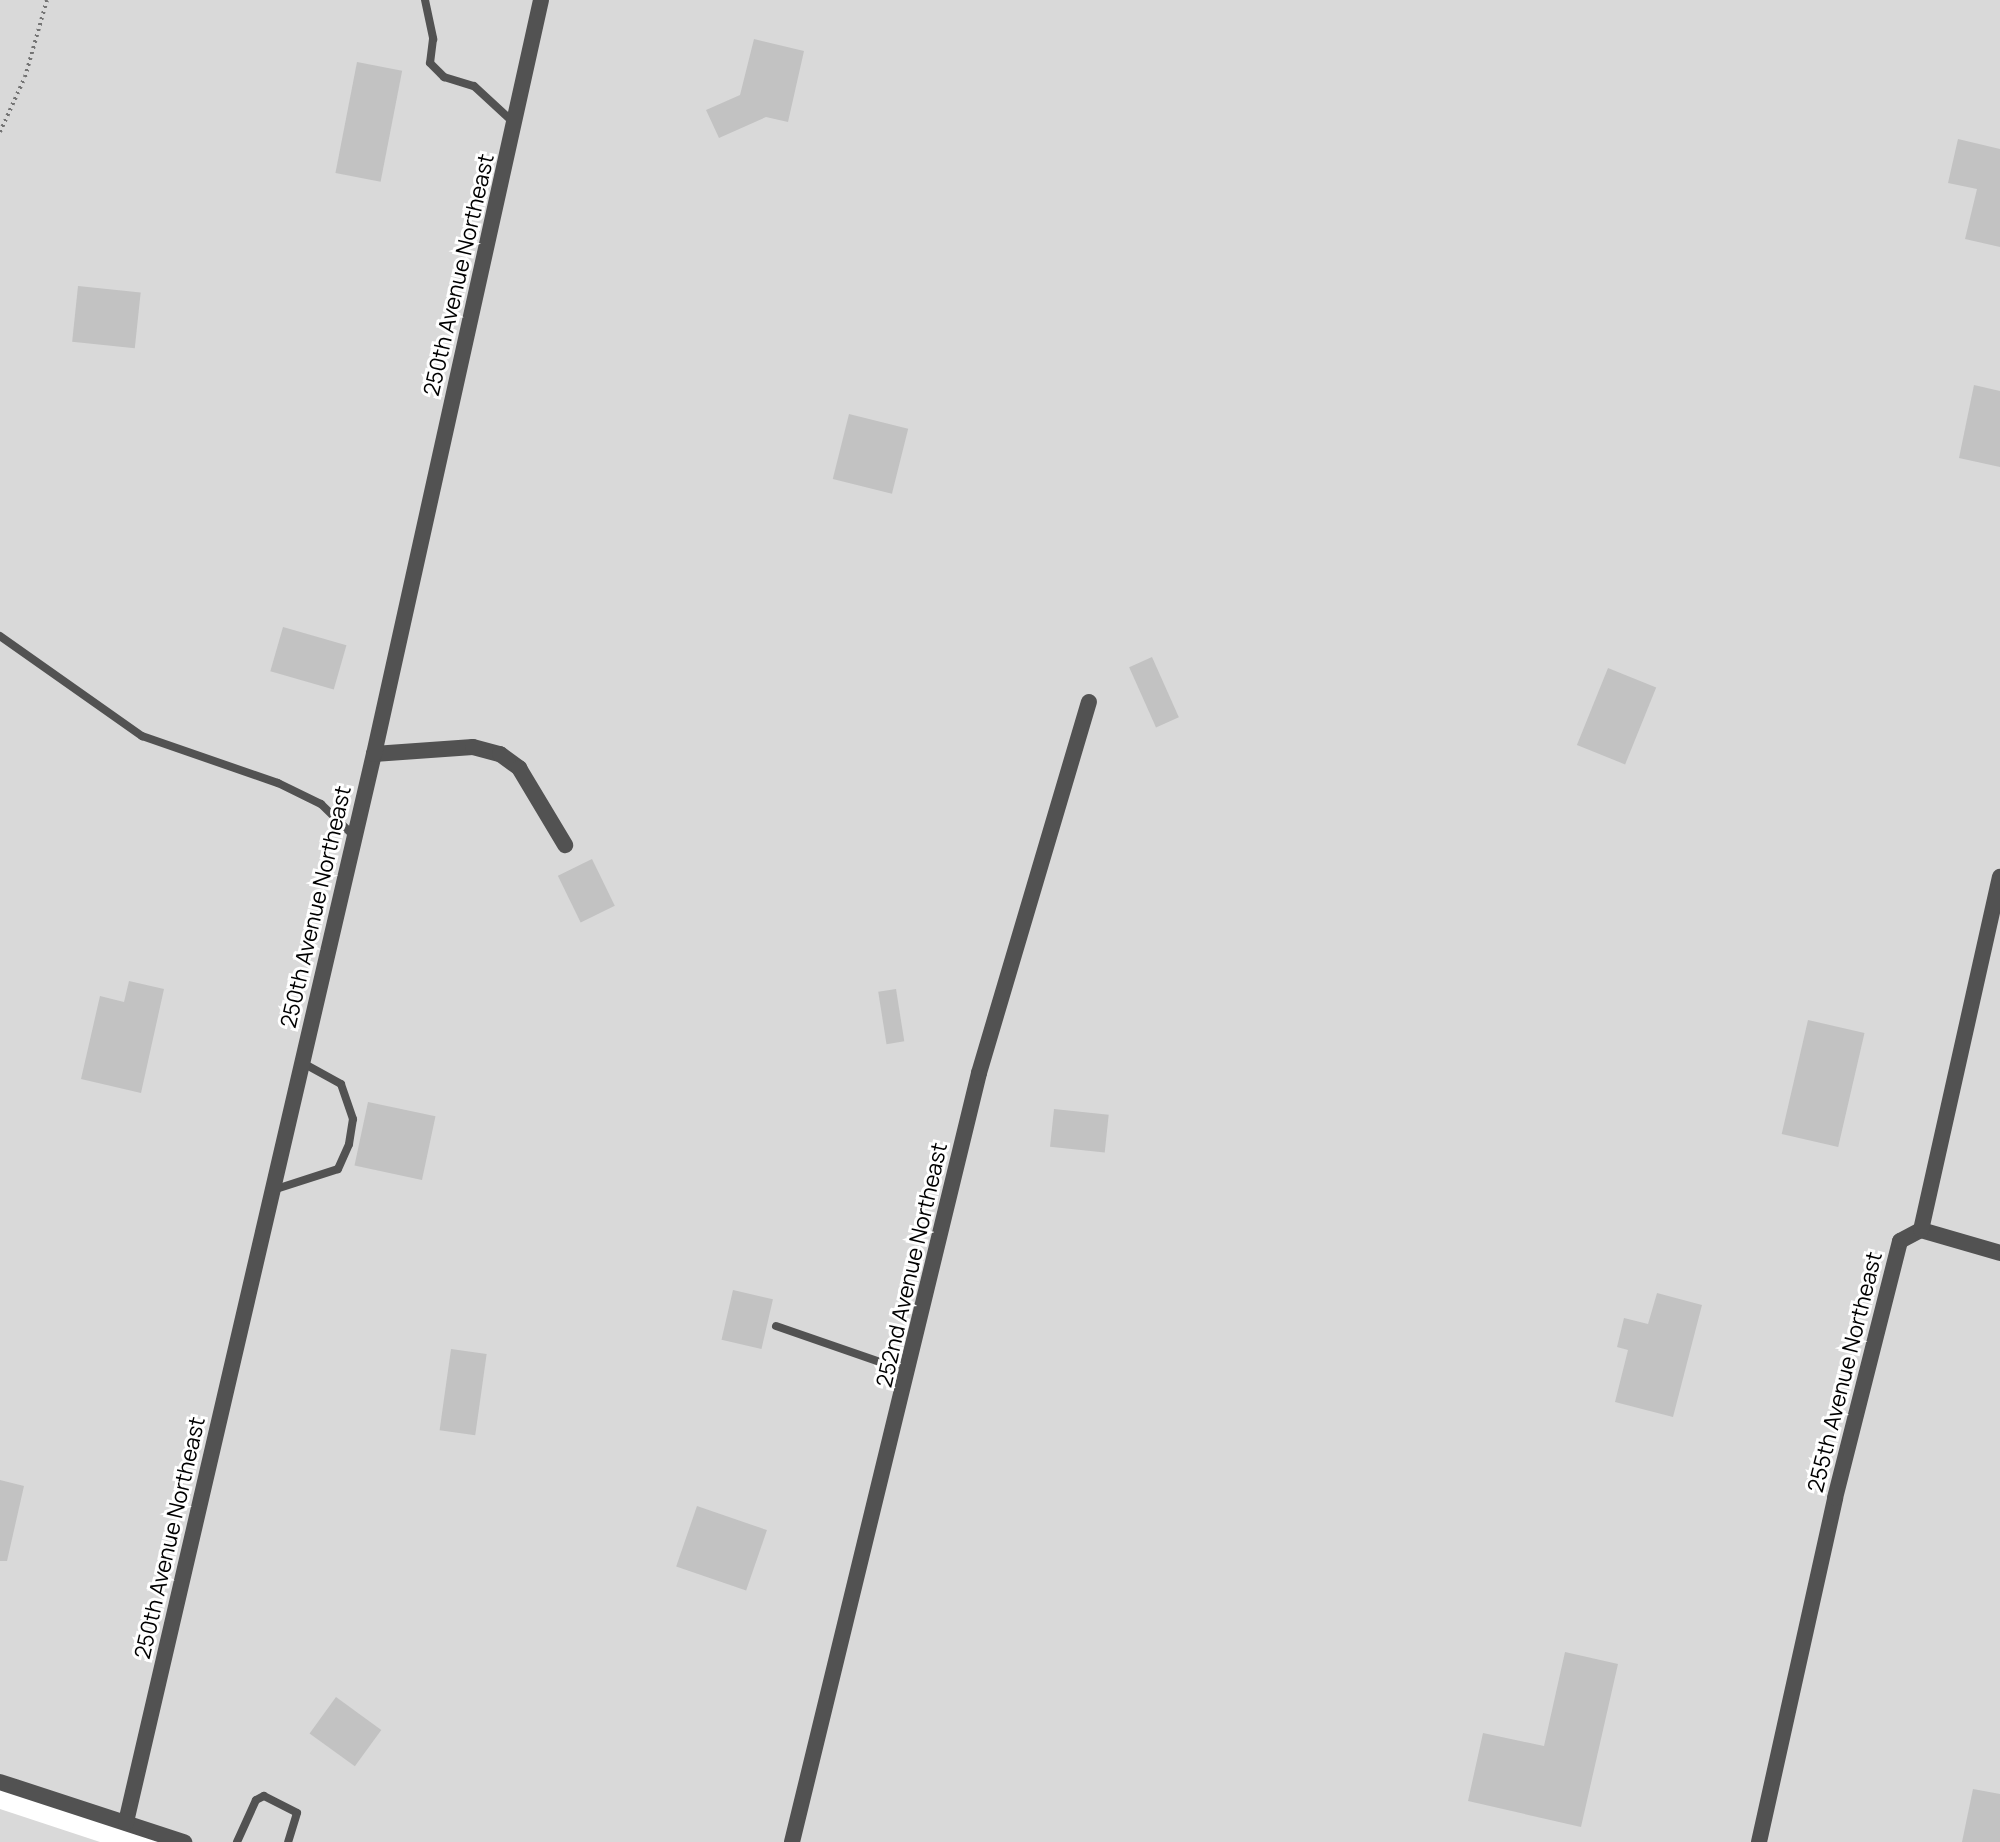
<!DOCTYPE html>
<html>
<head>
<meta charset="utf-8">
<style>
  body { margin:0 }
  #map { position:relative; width:2000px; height:1842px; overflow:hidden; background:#fff; font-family:Manrope,sans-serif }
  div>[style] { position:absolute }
  .green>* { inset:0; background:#d9d9d9 }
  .building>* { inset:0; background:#c2c2c2; transform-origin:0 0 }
  .path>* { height:4px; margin-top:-2px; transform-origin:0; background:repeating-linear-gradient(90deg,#747474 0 2px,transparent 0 6px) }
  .service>* { height:8px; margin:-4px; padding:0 4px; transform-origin:4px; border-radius:4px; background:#525252 }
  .minor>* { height:16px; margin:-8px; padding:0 8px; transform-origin:8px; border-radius:8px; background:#525252 }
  span { translate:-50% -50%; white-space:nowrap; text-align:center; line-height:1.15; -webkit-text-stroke:6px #fff; paint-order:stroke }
  .street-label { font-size:22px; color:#000 }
</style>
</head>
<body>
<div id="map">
  <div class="green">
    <div style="clip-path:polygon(0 0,2000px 0,2000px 1842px,184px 1842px,0 1782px)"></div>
    <div style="clip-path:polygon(0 1809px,100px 1842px,0 1842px)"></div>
  </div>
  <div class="building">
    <div style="clip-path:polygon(754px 39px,804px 51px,788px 122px,766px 117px,719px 138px,706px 110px,740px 95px)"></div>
    <div style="left:357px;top:62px;width:46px;height:113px;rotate:11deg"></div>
    <div style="clip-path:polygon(1958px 139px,2000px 149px,2000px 247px,1965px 239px,1977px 189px,1948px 183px)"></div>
    <div style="left:78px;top:286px;width:63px;height:56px;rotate:6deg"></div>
    <div style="clip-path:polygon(1974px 385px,2000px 391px,2000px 467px,1959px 458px)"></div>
    <div style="left:849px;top:414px;width:61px;height:67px;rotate:14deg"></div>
    <div style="left:283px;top:627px;width:66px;height:46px;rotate:16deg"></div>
    <div style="left:1152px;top:657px;width:66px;height:25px;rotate:66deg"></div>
    <div style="left:1608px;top:668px;width:52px;height:83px;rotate:22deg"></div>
    <div style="left:592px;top:859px;width:52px;height:38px;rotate:64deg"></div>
    <div style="clip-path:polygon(129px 981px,164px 989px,141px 1093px,81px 1079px,100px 996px,124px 1002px)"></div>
    <div style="left:896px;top:989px;width:53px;height:18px;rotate:81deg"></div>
    <div style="left:1808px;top:1020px;width:58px;height:117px;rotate:13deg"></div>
    <div style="left:368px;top:1102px;width:69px;height:65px;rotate:12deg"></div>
    <div style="left:1054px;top:1109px;width:55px;height:38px;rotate:6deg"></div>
    <div style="left:733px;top:1290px;width:41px;height:51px;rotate:13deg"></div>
    <div style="clip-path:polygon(1657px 1293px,1702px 1305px,1673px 1417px,1615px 1402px,1628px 1350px,1617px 1347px,1624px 1318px,1648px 1324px)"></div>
    <div style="left:451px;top:1349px;width:36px;height:82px;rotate:8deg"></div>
    <div style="clip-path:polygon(0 1480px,24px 1486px,7px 1561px,0 1561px)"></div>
    <div style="left:697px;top:1506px;width:74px;height:64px;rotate:19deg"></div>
    <div style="clip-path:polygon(1565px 1652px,1618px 1664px,1581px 1827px,1468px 1801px,1483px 1733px,1544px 1746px)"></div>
    <div style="left:336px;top:1697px;width:56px;height:45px;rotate:36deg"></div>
    <div style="clip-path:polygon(1973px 1789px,2000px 1794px,2000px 1842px,1962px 1842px)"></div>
  </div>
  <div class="path">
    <div style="left:0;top:132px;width:60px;rotate:-65.6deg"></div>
    <div style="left:25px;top:77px;width:80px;rotate:-74.1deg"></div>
  </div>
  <div class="service">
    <div style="left:425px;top:0;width:40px;rotate:78deg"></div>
    <div style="left:433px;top:39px;width:24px;rotate:97deg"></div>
    <div style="left:430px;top:63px;width:20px;rotate:45deg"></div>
    <div style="left:444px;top:77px;width:31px;rotate:17deg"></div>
    <div style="left:474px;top:86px;width:52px;rotate:42.6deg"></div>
    <div style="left:0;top:636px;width:174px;rotate:35.2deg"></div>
    <div style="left:142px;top:736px;width:144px;rotate:19.1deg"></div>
    <div style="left:278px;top:783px;width:48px;rotate:26deg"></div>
    <div style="left:321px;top:804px;width:46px;rotate:44.1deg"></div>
    <div style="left:273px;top:1190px;width:68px;rotate:-17.9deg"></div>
    <div style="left:338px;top:1169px;width:27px;rotate:-66deg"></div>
    <div style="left:349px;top:1144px;width:25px;rotate:-81deg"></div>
    <div style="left:353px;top:1119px;width:37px;rotate:-109deg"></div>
    <div style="left:341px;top:1084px;width:43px;rotate:-151.1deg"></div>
    <div style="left:776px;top:1326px;width:141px;rotate:19.1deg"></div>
    <div style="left:237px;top:1842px;width:46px;rotate:-65.7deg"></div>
    <div style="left:256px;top:1800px;width:9px;rotate:-27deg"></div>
    <div style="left:264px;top:1796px;width:37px;rotate:27deg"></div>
    <div style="left:297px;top:1813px;width:30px;rotate:107deg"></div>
  </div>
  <div class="minor">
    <div style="left:374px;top:754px;width:99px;rotate:-4deg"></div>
    <div style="left:473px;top:747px;width:28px;rotate:15deg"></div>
    <div style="left:500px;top:754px;width:24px;rotate:36deg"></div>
    <div style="left:519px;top:768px;width:90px;rotate:59.1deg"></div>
    <div style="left:1921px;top:1230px;width:82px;rotate:16.2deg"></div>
    <div style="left:0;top:1782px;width:194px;rotate:18.1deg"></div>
    <div style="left:126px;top:1822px;width:1096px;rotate:-76.93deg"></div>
    <div style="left:374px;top:754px;width:772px;rotate:-77.51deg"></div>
    <div style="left:792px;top:1842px;width:791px;rotate:-76.33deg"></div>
    <div style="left:979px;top:1073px;width:387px;rotate:-73.5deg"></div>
    <div style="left:1759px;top:1842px;width:352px;rotate:-77.5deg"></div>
    <div style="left:1835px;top:1498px;width:265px;rotate:-75.8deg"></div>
    <div style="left:1900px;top:1241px;width:24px;rotate:-28deg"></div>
    <div style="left:1921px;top:1230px;width:362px;rotate:-77.4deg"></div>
  </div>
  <div class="street-label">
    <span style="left:459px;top:275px;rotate:-77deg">250th Avenue Northeast</span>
    <span style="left:316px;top:907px;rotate:-77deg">250th Avenue Northeast</span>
    <span style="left:912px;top:1265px;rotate:-77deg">252nd Avenue Northeast</span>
    <span style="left:1845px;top:1372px;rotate:-76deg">255th Avenue Northeast</span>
    <span style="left:170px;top:1538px;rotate:-77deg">250th Avenue Northeast</span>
  </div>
</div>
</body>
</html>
